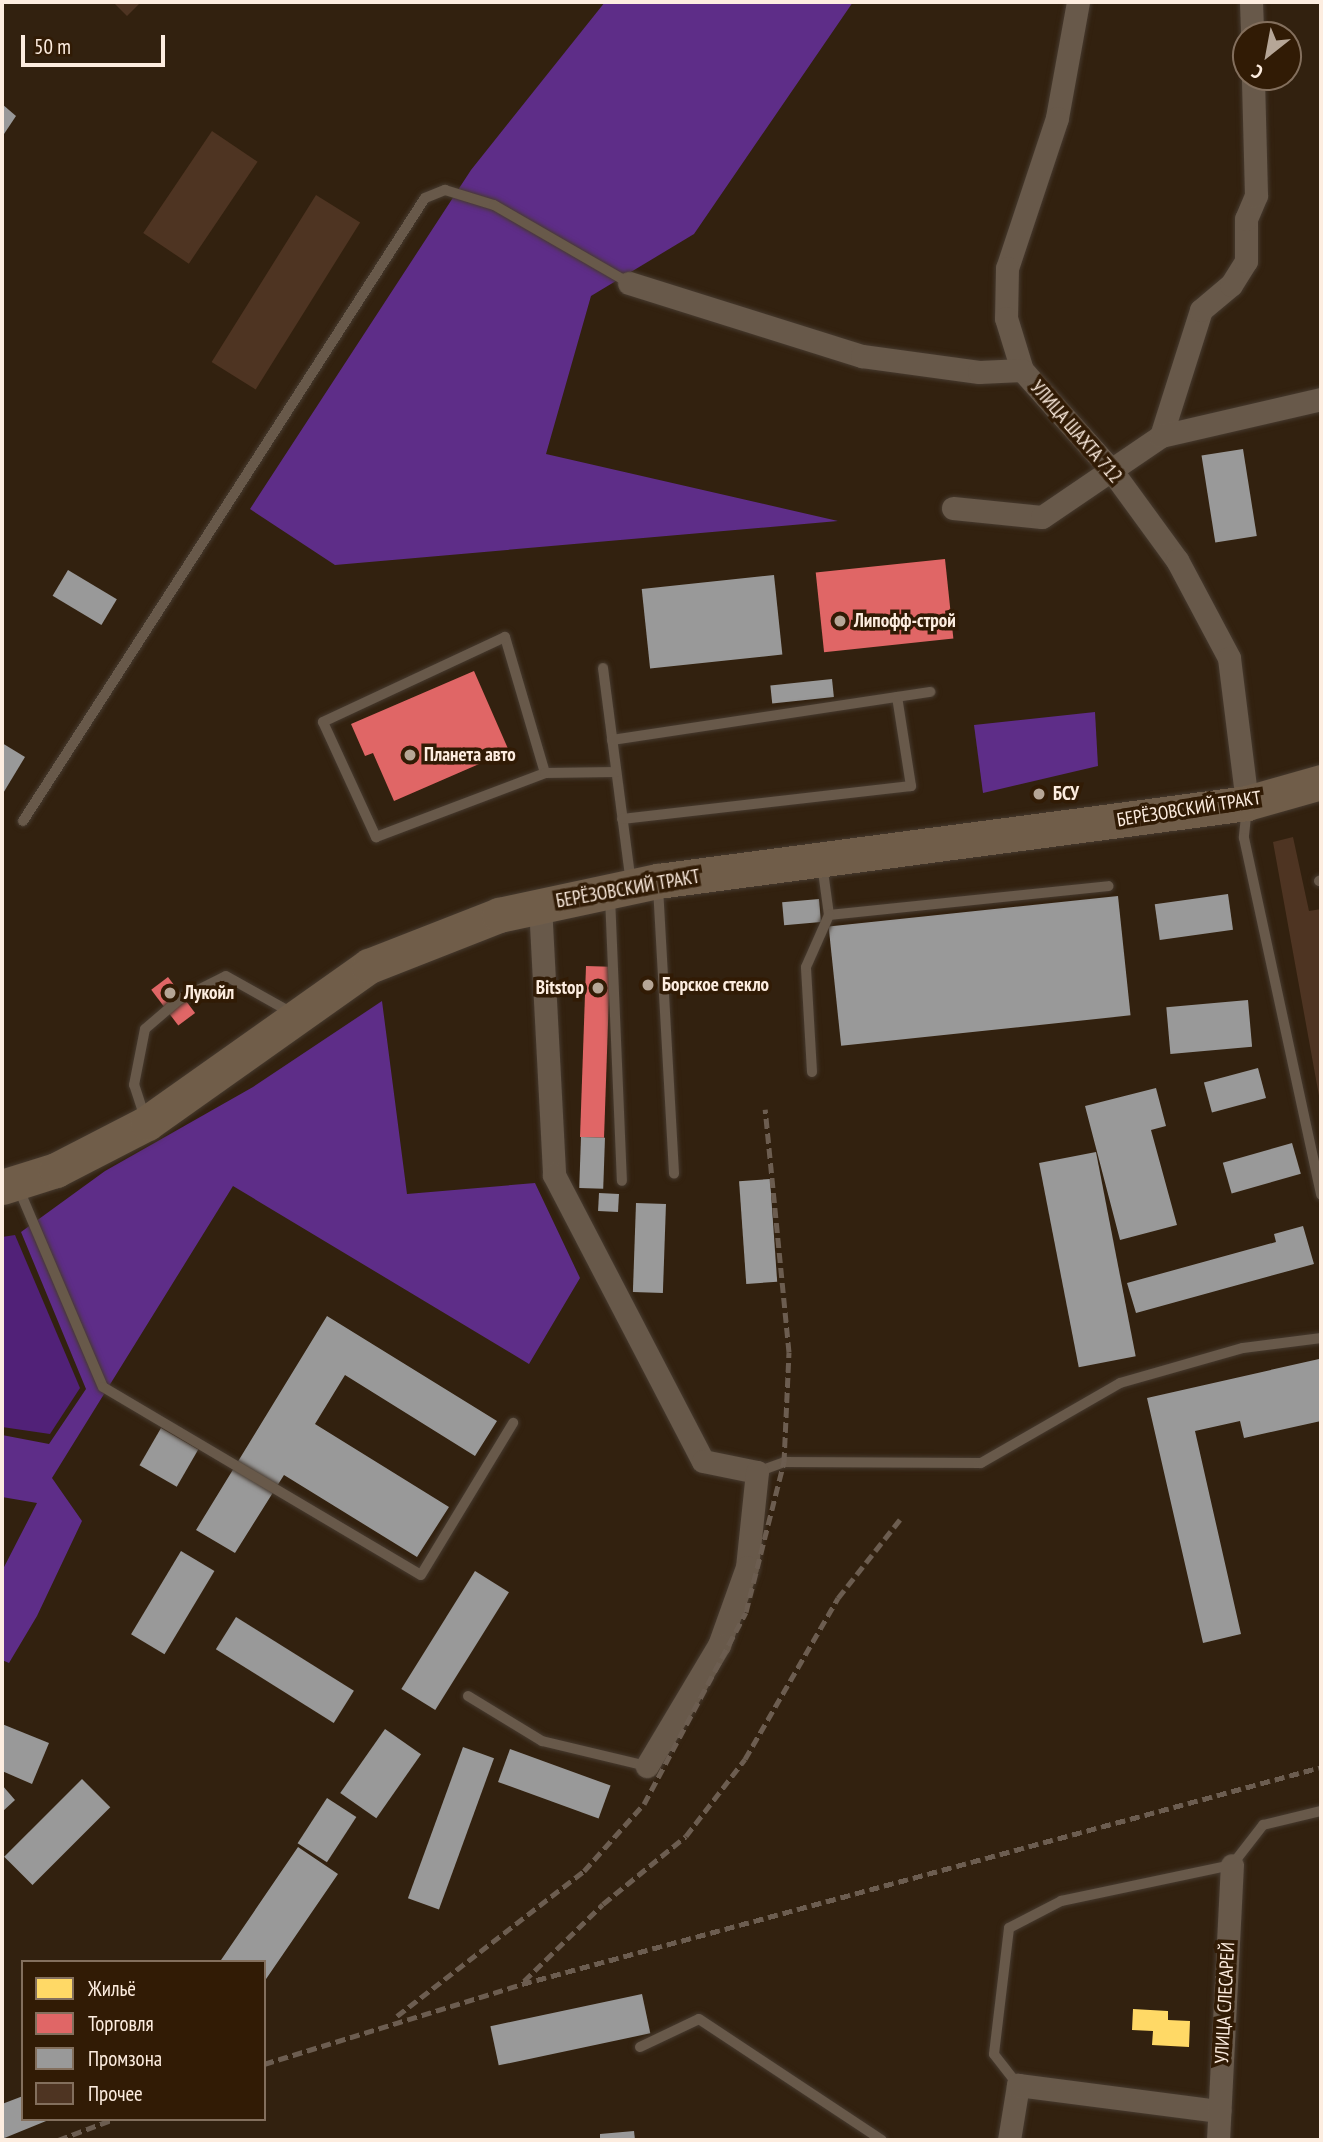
<!DOCTYPE html>
<html>
<head>
<meta charset="utf-8">
<style>
  body { margin:0 }
  #map { position:relative; width:1323px; height:2142px; overflow:hidden; background:#32210f; font-family:"PT Sans Narrow",sans-serif }
  div>[style] { position:absolute }
  .green>* { inset:0; background:#512178 }
  .forest>* { inset:0; background:#5e2d88 }
  .homes>* { inset:0; background:#ffd966 }
  .shops>* { inset:0; background:#e06666; transform-origin:0 0 }
  .industry>* { inset:0; background:#999; transform-origin:0 0 }
  .building>* { inset:0; background:#4e3422; transform-origin:0 0 }
  .roads { filter:drop-shadow(0 0 2px #463a2f) drop-shadow(0 0 2px #463a2f) }
  .service>* { height:10px; margin:-5px; padding:0 5px; transform-origin:5px; border-radius:5px; background:#68594a }
  .minor>* { height:23px; margin:-11.5px; padding:0 11.5px; transform-origin:11.5px; border-radius:11.5px; background:#68594a }
  .primary>* { height:35px; margin:-17.5px; padding:0 17.5px; transform-origin:17.5px; border-radius:17.5px; background:#705d49 }
  .rail>* { height:5px; margin-top:-2.5px; transform-origin:0; background:repeating-linear-gradient(90deg,#6c5d50 0 10px,transparent 0 15px) }
  .dots>* { width:19px; height:19px; translate:-50% -50%; box-sizing:border-box; border:4px solid #311b05; border-radius:50% }
  span { translate:-50% -50%; white-space:nowrap; text-align:center; line-height:1.15; -webkit-text-stroke:7px #311b05; paint-order:stroke }
  .street-label { font-size:19px; color:#fdede0 }
  .poi-label { font-size:19px; color:#fdede0; font-weight:700 }
  .left { translate:0 -50%; text-align:left }
  .right { translate:-100% -50%; text-align:right }
  .frame { position:absolute; inset:0; border:4px solid #fdede0; pointer-events:none }
  .legend { position:absolute; left:21px; top:1960px; width:245px; height:161px; box-sizing:border-box; background:#311b05; border:2px solid #836f5d; margin:0; padding:9px 12px; list-style:none; font-size:21px; color:#fdede0 }
  .legend li { display:flex; align-items:center; gap:14px; height:35px }
  .legend b { width:35px; border:2px solid #836f5d }
  .north { position:absolute; left:1232px; top:21px; width:70px; height:70px; box-sizing:border-box; background:#311b05; border:2px solid #836f5d; border-radius:50%; rotate:211deg; font-size:19px; font-weight:700; line-height:28px; text-align:center; color:#fdede0 }
  .north::after { content:''; display:block; margin:auto; width:24px; height:32px; background:#b6a697; clip-path:polygon(50% 0,100% 100%,50% 72%,0 100%) }
  .scale { position:absolute; left:21px; top:35px; width:144px; height:32px; box-sizing:border-box; border:4px solid #fdede0; border-top:0; padding-left:9px; font-size:21px; line-height:24px; white-space:nowrap; color:#fdede0; -webkit-text-stroke:5px #311b05; paint-order:stroke }
</style>
</head>
<body>
<div id="map">
  <div class="green">
    <div style="clip-path:polygon(15px 1235px,80px 1388px,50px 1434px,2px 1427px,2px 1237px)"></div>
  </div>
  <div class="forest">
    <div style="clip-path:polygon(605px 2px,853px 2px,694px 234px,591px 296px,546px 454px,838px 521px,335px 565px,250px 509px,471px 170px)"></div>
    <div style="clip-path:polygon(1095px 712px,1098px 766px,983px 793px,974px 725px)"></div>
    <div style="clip-path:polygon(382px 1001px,407px 1194px,535px 1183px,580px 1278px,529px 1364px,233px 1186px,52px 1478px,82px 1521px,37px 1616px,9px 1663px,2px 1660px,2px 1571px,37px 1503px,2px 1497px,2px 1435px,49px 1444px,86px 1389px,21px 1232px,105px 1171px,253px 1087px)"></div>
  </div>
  <div class="homes">
    <div style="clip-path:polygon(1133px 2009px,1168px 2011px,1168px 2020px,1190px 2021px,1189px 2047px,1152px 2045px,1153px 2031px,1132px 2030px)"></div>
  </div>
  <div class="shops">
    <div style="left:945px;top:559px;width:80px;height:130px;rotate:84deg"></div>
    <div style="clip-path:polygon(474px 671px,509px 751px,394px 801px,373px 753px,365px 756px,351px 724px)"></div>
    <div style="left:586px;top:966px;width:24px;height:171px;rotate:2deg"></div>
    <div style="left:168px;top:977px;width:45px;height:21px;rotate:53deg"></div>
  </div>
  <div class="industry">
    <div style="clip-path:polygon(2px 104px,16px 116px,2px 137px)"></div>
    <div style="left:1243px;top:449px;width:88px;height:42px;rotate:81deg"></div>
    <div style="left:68px;top:570px;width:57px;height:30px;rotate:31deg"></div>
    <div style="left:774px;top:575px;width:80px;height:133px;rotate:84deg"></div>
    <div style="left:832px;top:679px;width:18px;height:62px;rotate:84deg"></div>
    <div style="clip-path:polygon(2px 743px,25px 757px,2px 795px)"></div>
    <div style="left:1228px;top:894px;width:36px;height:74px;rotate:82deg"></div>
    <div style="left:1118px;top:896px;width:120px;height:291px;rotate:84deg"></div>
    <div style="left:819px;top:899px;width:23px;height:37px;rotate:85deg"></div>
    <div style="left:1248px;top:1000px;width:47px;height:82px;rotate:85deg"></div>
    <div style="left:1258px;top:1068px;width:31px;height:56px;rotate:75deg"></div>
    <div style="clip-path:polygon(1156px 1088px,1166px 1126px,1151px 1130px,1177px 1225px,1120px 1240px,1085px 1106px)"></div>
    <div style="left:581px;top:1137px;width:24px;height:51px;rotate:2deg"></div>
    <div style="left:1292px;top:1143px;width:32px;height:72px;rotate:74deg"></div>
    <div style="left:1096px;top:1152px;width:208px;height:58px;rotate:79deg"></div>
    <div style="left:770px;top:1179px;width:103px;height:31px;rotate:86deg"></div>
    <div style="left:599px;top:1193px;width:20px;height:18px;rotate:3deg"></div>
    <div style="left:636px;top:1203px;width:30px;height:89px;rotate:2deg"></div>
    <div style="clip-path:polygon(1303px 1226px,1314px 1264px,1136px 1313px,1127px 1283px,1276px 1242px,1274px 1234px)"></div>
    <div style="clip-path:polygon(327px 1316px,497px 1421px,475px 1456px,345px 1375px,315px 1424px,449px 1507px,417px 1557px,284px 1475px,235px 1553px,196px 1530px)"></div>
    <div style="clip-path:polygon(1319px 1359px,1321px 1421px,1244px 1438px,1240px 1421px,1195px 1431px,1241px 1634px,1203px 1643px,1147px 1398px)"></div>
    <div style="left:161px;top:1428px;width:43px;height:43px;rotate:30deg"></div>
    <div style="left:181px;top:1551px;width:39px;height:97px;rotate:31deg"></div>
    <div style="left:475px;top:1571px;width:40px;height:139px;rotate:32deg"></div>
    <div style="left:236px;top:1617px;width:139px;height:38px;rotate:32deg"></div>
    <div style="clip-path:polygon(2px 1724px,49px 1743px,32px 1784px,2px 1771px)"></div>
    <div style="left:385px;top:1729px;width:44px;height:78px;rotate:35deg"></div>
    <div style="left:463px;top:1747px;width:33px;height:161px;rotate:20deg"></div>
    <div style="left:510px;top:1749px;width:107px;height:35px;rotate:20deg"></div>
    <div style="left:82px;top:1779px;width:40px;height:110px;rotate:45deg"></div>
    <div style="clip-path:polygon(2px 1785px,15px 1800px,2px 1812px)"></div>
    <div style="left:327px;top:1798px;width:35px;height:54px;rotate:33deg"></div>
    <div style="clip-path:polygon(298px 1847px,338px 1874px,264px 1982px,264px 1962px,221px 1960px)"></div>
    <div style="left:642px;top:1994px;width:40px;height:155px;rotate:78deg"></div>
    <div style="clip-path:polygon(23px 2096px,23px 2119px,51px 2119px,2px 2139px,2px 2104px)"></div>
    <div style="clip-path:polygon(634px 2131px,635px 2140px,600px 2140px,600px 2134px)"></div>
  </div>
  <div class="building">
    <div style="clip-path:polygon(113px 2px,141px 2px,127px 16px)"></div>
    <div style="left:212px;top:131px;width:55px;height:123px;rotate:34deg"></div>
    <div style="left:316px;top:195px;width:52px;height:197px;rotate:32deg"></div>
    <div style="clip-path:polygon(1293px 837px,1309px 911px,1321px 909px,1321px 1107px,1273px 842px)"></div>
  </div>
  <div class="roads">
    <div class="service">
      <div style="left:603px;top:668px;width:218px;rotate:82.6deg"></div>
      <div style="left:612px;top:740px;width:322px;rotate:-8.6deg"></div>
      <div style="left:545px;top:773px;width:142px;rotate:-106.4deg"></div>
      <div style="left:505px;top:637px;width:201px;rotate:155deg"></div>
      <div style="left:323px;top:722px;width:127px;rotate:65.3deg"></div>
      <div style="left:376px;top:837px;width:181px;rotate:-20.7deg"></div>
      <div style="left:545px;top:773px;width:71px;rotate:-0.8deg"></div>
      <div style="left:1247px;top:807px;width:31px;rotate:96deg"></div>
      <div style="left:1244px;top:838px;width:365px;rotate:77.8deg"></div>
      <div style="left:622px;top:819px;width:291px;rotate:-6.5deg"></div>
      <div style="left:911px;top:786px;width:90px;rotate:-98.9deg"></div>
      <div style="left:23px;top:821px;width:741px;rotate:-57.17deg"></div>
      <div style="left:425px;top:198px;width:22px;rotate:-22deg"></div>
      <div style="left:445px;top:190px;width:51px;rotate:17deg"></div>
      <div style="left:494px;top:205px;width:156px;rotate:30deg"></div>
      <div style="left:822px;top:864px;width:51px;rotate:82.2deg"></div>
      <div style="left:829px;top:915px;width:281px;rotate:-5.9deg"></div>
      <div style="left:1319px;top:881px;width:2px;rotate:-27deg"></div>
      <div style="left:658px;top:887px;width:287px;rotate:86.8deg"></div>
      <div style="left:610px;top:897px;width:284px;rotate:87.6deg"></div>
      <div style="left:812px;top:1072px;width:105px;rotate:-93.3deg"></div>
      <div style="left:806px;top:967px;width:57px;rotate:-66.1deg"></div>
      <div style="left:145px;top:1118px;width:35px;rotate:-108deg"></div>
      <div style="left:134px;top:1085px;width:57px;rotate:-78.9deg"></div>
      <div style="left:145px;top:1029px;width:46px;rotate:-40.6deg"></div>
      <div style="left:180px;top:999px;width:51px;rotate:-26.6deg"></div>
      <div style="left:226px;top:976px;width:78px;rotate:29.2deg"></div>
      <div style="left:18px;top:1187px;width:217px;rotate:67deg"></div>
      <div style="left:103px;top:1387px;width:369px;rotate:30.6deg"></div>
      <div style="left:421px;top:1575px;width:178px;rotate:-58.8deg"></div>
      <div style="left:757px;top:1472px;width:29px;rotate:-20deg"></div>
      <div style="left:784px;top:1462px;width:197px;rotate:0.3deg"></div>
      <div style="left:981px;top:1463px;width:160px;rotate:-29.9deg"></div>
      <div style="left:1120px;top:1383px;width:128px;rotate:-15.9deg"></div>
      <div style="left:1243px;top:1348px;width:79px;rotate:-7.3deg"></div>
      <div style="left:468px;top:1696px;width:87px;rotate:31.3deg"></div>
      <div style="left:542px;top:1741px;width:108px;rotate:13.4deg"></div>
      <div style="left:640px;top:2047px;width:65px;rotate:-25.4deg"></div>
      <div style="left:699px;top:2019px;width:219px;rotate:33.5deg"></div>
      <div style="left:1018px;top:2085px;width:39px;rotate:-128deg"></div>
      <div style="left:994px;top:2054px;width:127px;rotate:-83.2deg"></div>
      <div style="left:1009px;top:1928px;width:59px;rotate:-27.4deg"></div>
      <div style="left:1061px;top:1901px;width:175px;rotate:-11.9deg"></div>
      <div style="left:1232px;top:1865px;width:51px;rotate:-52.2deg"></div>
      <div style="left:1263px;top:1825px;width:60px;rotate:-13.6deg"></div>
    </div>
    <div class="minor">
      <div style="left:1078px;top:2px;width:118px;rotate:100.3deg"></div>
      <div style="left:1057px;top:118px;width:158px;rotate:108.4deg"></div>
      <div style="left:1007px;top:268px;width:50px;rotate:91.1deg"></div>
      <div style="left:1006px;top:318px;width:54px;rotate:72.9deg"></div>
      <div style="left:1022px;top:370px;width:135px;rotate:48.3deg"></div>
      <div style="left:1112px;top:471px;width:110px;rotate:53.9deg"></div>
      <div style="left:1177px;top:560px;width:111px;rotate:62deg"></div>
      <div style="left:1229px;top:658px;width:146px;rotate:82.9deg"></div>
      <div style="left:1251px;top:2px;width:33px;rotate:88deg"></div>
      <div style="left:629px;top:283px;width:244px;rotate:17.4deg"></div>
      <div style="left:862px;top:356px;width:118px;rotate:7.8deg"></div>
      <div style="left:979px;top:372px;width:43px;rotate:-2.7deg"></div>
      <div style="left:1161px;top:436px;width:132px;rotate:-72.4deg"></div>
      <div style="left:1201px;top:310px;width:39px;rotate:-40deg"></div>
      <div style="left:1231px;top:285px;width:28px;rotate:-58deg"></div>
      <div style="left:1246px;top:261px;width:42px;rotate:-90deg"></div>
      <div style="left:1246px;top:219px;width:26px;rotate:-67deg"></div>
      <div style="left:1256px;top:195px;width:118px;rotate:-91.5deg"></div>
      <div style="left:953px;top:508px;width:89px;rotate:5.8deg"></div>
      <div style="left:1042px;top:517px;width:144px;rotate:-34.2deg"></div>
      <div style="left:1161px;top:436px;width:164px;rotate:-13deg"></div>
      <div style="left:540px;top:905px;width:270px;rotate:87deg"></div>
      <div style="left:554px;top:1175px;width:322px;rotate:62.5deg"></div>
      <div style="left:703px;top:1461px;width:55px;rotate:11.5deg"></div>
      <div style="left:757px;top:1472px;width:96px;rotate:96deg"></div>
      <div style="left:747px;top:1567px;width:83px;rotate:109.7deg"></div>
      <div style="left:719px;top:1645px;width:141px;rotate:120.8deg"></div>
      <div style="left:1009px;top:2140px;width:56px;rotate:-80.7deg"></div>
      <div style="left:1018px;top:2085px;width:203px;rotate:7.4deg"></div>
      <div style="left:1218px;top:2140px;width:275px;rotate:-87.1deg"></div>
    </div>
    <div class="primary">
      <div style="left:2px;top:1187px;width:57px;rotate:-17.5deg"></div>
      <div style="left:56px;top:1170px;width:102px;rotate:-27.3deg"></div>
      <div style="left:147px;top:1123px;width:272px;rotate:-35.3deg"></div>
      <div style="left:369px;top:966px;width:140px;rotate:-21.4deg"></div>
      <div style="left:499px;top:915px;width:163px;rotate:-12.1deg"></div>
      <div style="left:658px;top:881px;width:594px;rotate:-7.54deg"></div>
      <div style="left:1247px;top:803px;width:77px;rotate:-15.8deg"></div>
    </div>
  </div>
  <div class="rail">
    <div style="left:524px;top:1981px;width:110px;rotate:-44.3deg"></div>
    <div style="left:603px;top:1904px;width:107px;rotate:-39.3deg"></div>
    <div style="left:686px;top:1836px;width:97px;rotate:-52.5deg"></div>
    <div style="left:745px;top:1759px;width:186px;rotate:-60deg"></div>
    <div style="left:838px;top:1598px;width:103px;rotate:-51.7deg"></div>
    <div style="left:397px;top:2016px;width:237px;rotate:-37.8deg"></div>
    <div style="left:584px;top:1871px;width:90px;rotate:-48.2deg"></div>
    <div style="left:644px;top:1804px;width:217px;rotate:-62deg"></div>
    <div style="left:746px;top:1612px;width:155px;rotate:-75.8deg"></div>
    <div style="left:784px;top:1462px;width:110px;rotate:-87.4deg"></div>
    <div style="left:789px;top:1352px;width:244px;rotate:-95.6deg"></div>
    <div style="left:264px;top:2064px;width:270px;rotate:-17.2deg"></div>
    <div style="left:522px;top:1984px;width:828px;rotate:-15.19deg"></div>
    <div style="left:58px;top:2140px;width:60px;rotate:-20.6deg"></div>
  </div>
  <div class="dots">
    <div style="left:840px;top:621px;background:#b6a697"></div>
    <div style="left:410px;top:755px;background:#b6a697"></div>
    <div style="left:1039px;top:794px;background:#b6a697"></div>
    <div style="left:648px;top:985px;background:#b6a697"></div>
    <div style="left:598px;top:988px;background:#b6a697"></div>
    <div style="left:170px;top:993px;background:#b6a697"></div>
  </div>
  <div class="street-label">
    <span style="left:1076px;top:432px;rotate:49deg">УЛИЦА ШАХТА 712</span>
    <span style="left:1189px;top:809px;rotate:-9deg">БЕРЁЗОВСКИЙ ТРАКТ</span>
    <span style="left:628px;top:889px;rotate:-10deg">БЕРЁЗОВСКИЙ ТРАКТ</span>
    <span style="left:1225px;top:2003px;rotate:-87deg">УЛИЦА СЛЕСАРЕЙ</span>
  </div>
  <div class="poi-label">
    <span class="left" style="left:854px;top:621px">Липофф-строй</span>
    <span class="left" style="left:424px;top:755px">Планета авто</span>
    <span class="left" style="left:1053px;top:794px">БСУ</span>
    <span class="left" style="left:662px;top:985px">Борское стекло</span>
    <span class="right" style="left:584px;top:988px">Bitstop</span>
    <span class="left" style="left:184px;top:993px">Лукойл</span>
  </div>
  <div class="frame"></div>
  <ul class="legend">
  <li><b style="height:19px;background:#ffd966"></b>Жильё</li>
  <li><b style="height:19px;background:#e06666"></b>Торговля</li>
  <li><b style="height:19px;background:#999"></b>Промзона</li>
  <li><b style="height:19px;background:#4e3422"></b>Прочее</li>
  </ul>
  <div class="north">С</div>
  <div class="scale">50 m</div>
</div>
</body>
</html>
